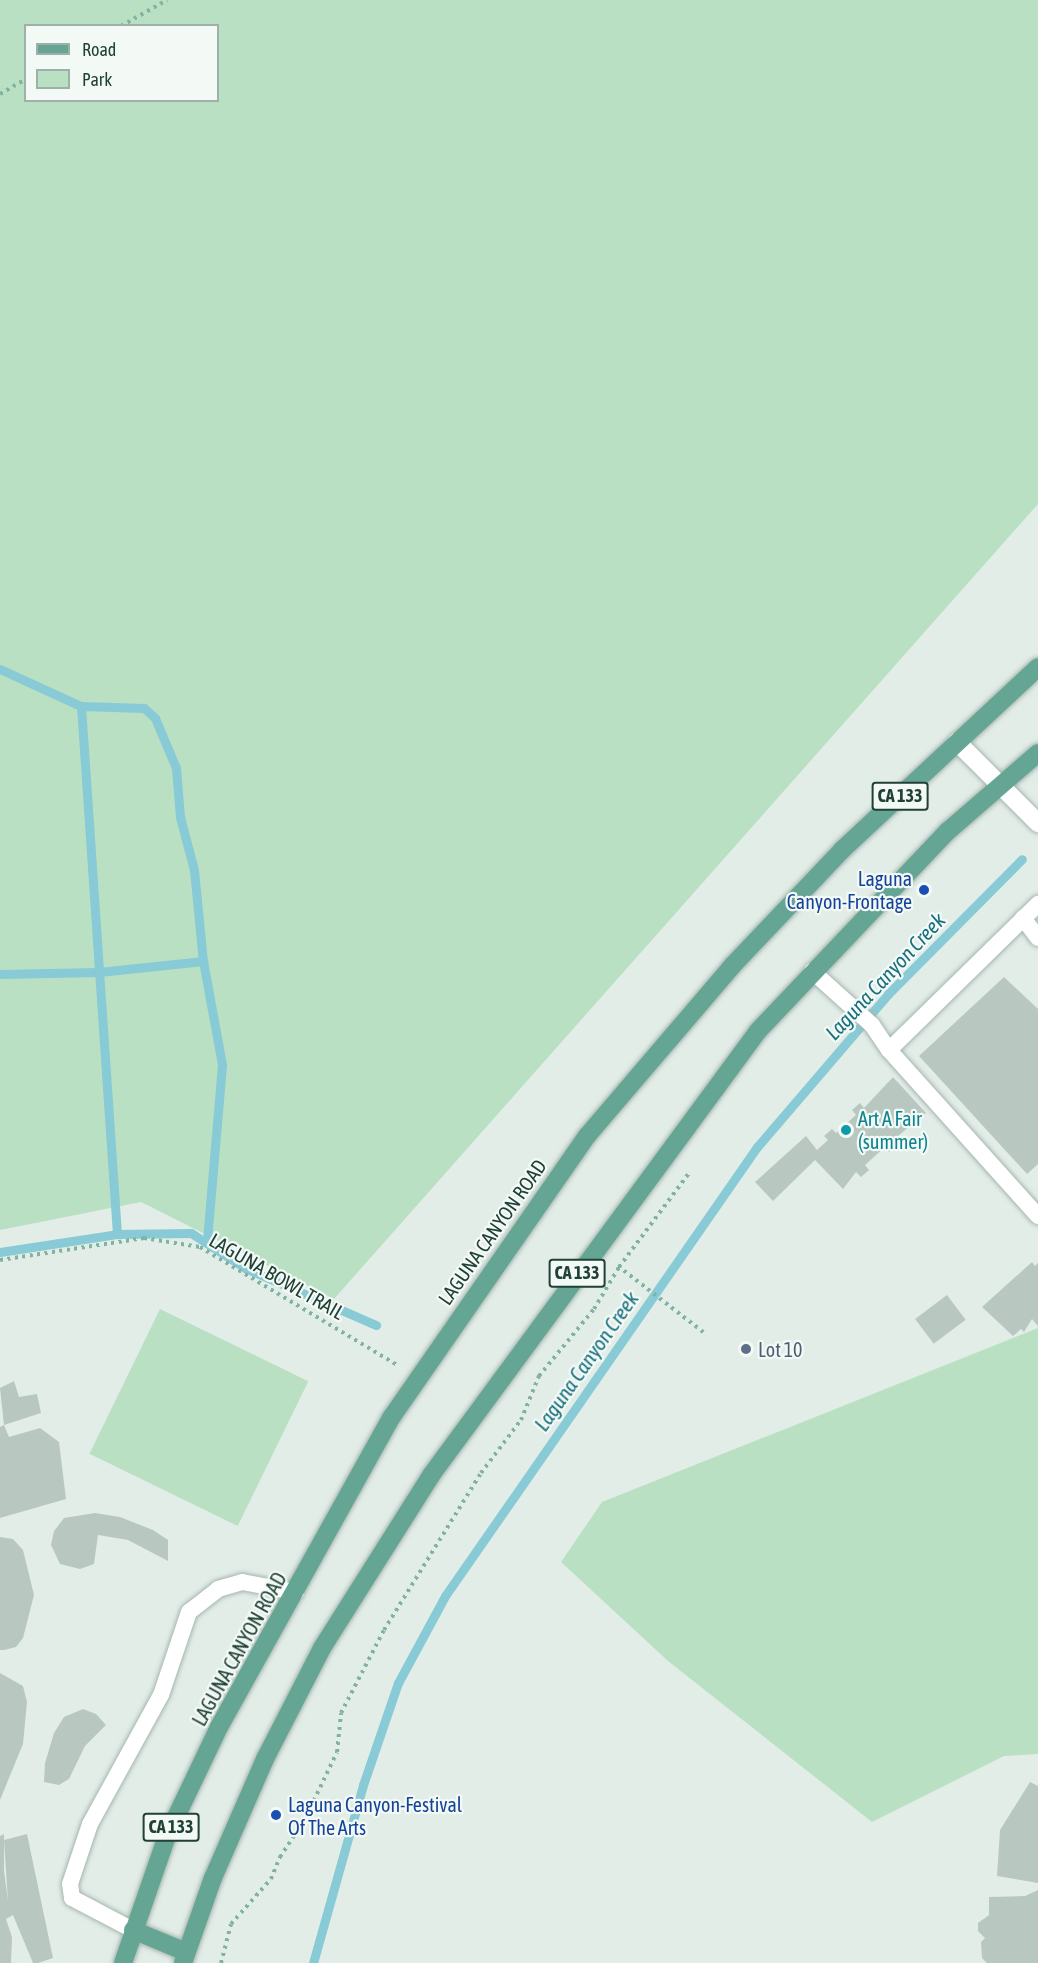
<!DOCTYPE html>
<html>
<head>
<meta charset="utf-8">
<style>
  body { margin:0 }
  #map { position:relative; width:1038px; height:1963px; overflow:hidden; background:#e3ede8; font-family:"Asap Condensed",sans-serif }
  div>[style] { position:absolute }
  .green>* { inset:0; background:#bae0c4; transform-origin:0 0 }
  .stream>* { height:9px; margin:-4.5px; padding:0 4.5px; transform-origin:4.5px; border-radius:4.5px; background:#88cad5 }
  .building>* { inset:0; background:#b8c8c1; transform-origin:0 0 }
  .path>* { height:4px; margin-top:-2px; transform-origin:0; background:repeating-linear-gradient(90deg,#81b3a3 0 3px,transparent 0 7.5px) }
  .roads { filter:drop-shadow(0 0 2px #a5b6af) drop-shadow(0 0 2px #a5b6af) }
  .service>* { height:16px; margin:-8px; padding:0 8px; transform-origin:8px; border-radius:8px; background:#fff }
  .minor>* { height:18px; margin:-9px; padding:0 9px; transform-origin:9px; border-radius:9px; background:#fff }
  .primary>* { height:18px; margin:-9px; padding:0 9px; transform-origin:9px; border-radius:9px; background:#65a594 }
  .dots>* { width:16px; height:16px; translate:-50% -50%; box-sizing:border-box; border:3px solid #f3faf6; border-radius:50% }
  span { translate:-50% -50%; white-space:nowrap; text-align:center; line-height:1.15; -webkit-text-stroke:4.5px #f3faf6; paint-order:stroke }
  .shield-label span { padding:2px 4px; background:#f3faf6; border:2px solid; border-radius:4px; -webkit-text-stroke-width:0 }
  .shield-label { font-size:18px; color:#214037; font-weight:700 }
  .transit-label { font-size:20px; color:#164399 }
  .right { translate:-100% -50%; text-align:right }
  .left { translate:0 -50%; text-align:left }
  .culture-label { font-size:20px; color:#0d838f }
  .street-label { font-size:20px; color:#214037 }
  .service-label { font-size:20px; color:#4e5e75 }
  .water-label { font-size:21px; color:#186f7f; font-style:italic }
  .legend { position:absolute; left:24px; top:24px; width:195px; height:78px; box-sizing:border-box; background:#f3faf6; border:2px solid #9fb0aa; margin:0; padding:8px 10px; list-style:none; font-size:18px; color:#214037 }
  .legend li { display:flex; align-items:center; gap:12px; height:30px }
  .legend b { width:30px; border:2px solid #9fb0aa }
</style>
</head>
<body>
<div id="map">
  <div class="green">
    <div style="clip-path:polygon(evenodd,0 0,1038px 0,1038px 504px,334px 1299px,141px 1202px,0 1230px,0 0,26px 26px,218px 26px,218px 100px,26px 100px,26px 26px)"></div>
    <div style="left:160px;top:1309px;width:165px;height:161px;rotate:26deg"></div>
    <div style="clip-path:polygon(1038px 1328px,1038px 1754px,1004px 1756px,872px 1822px,668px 1661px,561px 1562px,602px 1502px)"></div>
  </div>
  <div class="stream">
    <div style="left:0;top:669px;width:89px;rotate:24.6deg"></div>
    <div style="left:81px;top:706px;width:63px;rotate:1.8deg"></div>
    <div style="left:144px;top:708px;width:15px;rotate:42deg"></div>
    <div style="left:155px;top:718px;width:54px;rotate:67.2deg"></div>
    <div style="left:176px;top:768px;width:49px;rotate:85.3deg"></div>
    <div style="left:180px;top:817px;width:55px;rotate:75.2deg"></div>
    <div style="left:194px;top:870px;width:91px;rotate:84.4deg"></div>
    <div style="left:203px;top:961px;width:106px;rotate:79.6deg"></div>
    <div style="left:222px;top:1065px;width:177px;rotate:94.9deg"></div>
    <div style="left:81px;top:706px;width:529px;rotate:86.1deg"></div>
    <div style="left:0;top:974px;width:99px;rotate:-1.2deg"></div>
    <div style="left:99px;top:972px;width:105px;rotate:-6deg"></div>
    <div style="left:0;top:1252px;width:118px;rotate:-8.7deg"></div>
    <div style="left:117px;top:1234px;width:74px;rotate:-0.8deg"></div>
    <div style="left:191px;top:1233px;width:64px;rotate:32.9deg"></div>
    <div style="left:245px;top:1268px;width:143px;rotate:23.5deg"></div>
    <div style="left:313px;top:1963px;width:185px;rotate:-74.3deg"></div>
    <div style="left:363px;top:1785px;width:108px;rotate:-71.1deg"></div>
    <div style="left:398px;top:1683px;width:99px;rotate:-61.6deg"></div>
    <div style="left:445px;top:1596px;width:547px;rotate:-55.21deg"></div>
    <div style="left:757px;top:1147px;width:201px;rotate:-49.4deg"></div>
    <div style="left:888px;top:994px;width:190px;rotate:-45.2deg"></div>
  </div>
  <div class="building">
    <div style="clip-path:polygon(1004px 977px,1038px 1009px,1038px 1164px,1027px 1174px,919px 1056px)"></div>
    <div style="clip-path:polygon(893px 1077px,926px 1113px,893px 1140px,897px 1144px,889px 1152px,885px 1147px,865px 1165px,869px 1170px,861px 1177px,856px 1172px,843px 1189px,815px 1160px,773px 1201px,755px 1182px,806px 1136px,817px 1150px,828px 1140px,824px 1136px,832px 1129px,836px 1133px,856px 1115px,852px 1110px,860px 1103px,864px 1108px)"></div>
    <div style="clip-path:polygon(1032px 1262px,1035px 1266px,1038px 1263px,1038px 1326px,1032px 1319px,1024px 1332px,1021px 1329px,1013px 1336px,982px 1307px)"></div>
    <div style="left:947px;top:1295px;width:31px;height:40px;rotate:53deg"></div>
    <div style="clip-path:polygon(14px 1381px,19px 1397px,37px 1394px,41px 1413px,4px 1425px,0 1388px)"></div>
    <div style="clip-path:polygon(4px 1425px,9px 1437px,40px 1428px,59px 1442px,66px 1499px,0 1518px,0 1427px)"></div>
    <div style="clip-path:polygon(95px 1513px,120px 1517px,153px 1530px,168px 1540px,168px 1561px,128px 1540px,98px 1535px,94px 1564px,80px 1569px,60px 1564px,51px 1545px,54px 1531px,64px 1518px)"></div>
    <div style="clip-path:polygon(0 1537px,13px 1539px,23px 1550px,34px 1595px,23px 1638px,16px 1647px,4px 1650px,0 1650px)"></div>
    <div style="clip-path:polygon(0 1673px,23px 1686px,27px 1702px,23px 1744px,0 1800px)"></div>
    <div style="clip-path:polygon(83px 1709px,96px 1714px,106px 1725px,85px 1746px,69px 1779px,59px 1785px,44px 1782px,45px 1763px,54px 1733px,64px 1717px)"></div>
    <div style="clip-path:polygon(1030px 1782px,1038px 1786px,1038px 1883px,997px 1876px,1000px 1830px)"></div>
    <div style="clip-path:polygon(4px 1834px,4px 1871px,8px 1901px,4px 1840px,27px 1834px,53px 1958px,38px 1963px,33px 1963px,13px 1915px,6px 1919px,12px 1937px,11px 1963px,0 1963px,0 1836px)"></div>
    <div style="clip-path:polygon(1038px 1890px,1038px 1963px,987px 1963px,982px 1958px,981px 1942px,985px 1938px,978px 1931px,978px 1923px,989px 1915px,989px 1897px,1025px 1896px)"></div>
  </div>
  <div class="path">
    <div style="left:121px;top:26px;width:53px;rotate:-29.5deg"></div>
    <div style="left:0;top:94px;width:30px;rotate:-30deg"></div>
    <div style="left:0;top:1260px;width:146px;rotate:-8.7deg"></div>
    <div style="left:144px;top:1238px;width:57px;rotate:9.1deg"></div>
    <div style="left:200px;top:1247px;width:232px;rotate:30.9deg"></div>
    <div style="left:618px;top:1266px;width:108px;rotate:37.8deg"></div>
    <div style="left:221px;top:1963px;width:40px;rotate:-75.6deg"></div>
    <div style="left:231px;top:1924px;width:60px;rotate:-48.4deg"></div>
    <div style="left:271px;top:1879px;width:24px;rotate:-68deg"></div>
    <div style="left:280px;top:1857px;width:43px;rotate:-56.3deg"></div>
    <div style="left:304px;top:1821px;width:76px;rotate:-64.4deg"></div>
    <div style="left:337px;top:1752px;width:39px;rotate:-84deg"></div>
    <div style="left:341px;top:1713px;width:93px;rotate:-62.6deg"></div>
    <div style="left:384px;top:1630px;width:185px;rotate:-58.3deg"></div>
    <div style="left:481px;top:1473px;width:66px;rotate:-53deg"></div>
    <div style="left:521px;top:1420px;width:48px;rotate:-67.8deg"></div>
    <div style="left:539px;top:1376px;width:87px;rotate:-50.6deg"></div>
    <div style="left:594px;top:1309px;width:49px;rotate:-59.2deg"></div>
    <div style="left:619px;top:1267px;width:117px;rotate:-53.3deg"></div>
  </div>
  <div class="roads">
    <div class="service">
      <div style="left:1023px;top:918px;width:25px;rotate:53deg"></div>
      <div style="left:812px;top:971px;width:81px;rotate:42deg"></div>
      <div style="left:872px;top:1025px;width:30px;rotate:56deg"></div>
      <div style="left:889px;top:1050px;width:209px;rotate:-44.4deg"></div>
      <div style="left:889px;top:1050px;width:223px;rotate:48.1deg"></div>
      <div style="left:133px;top:1930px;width:69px;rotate:-152.3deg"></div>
      <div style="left:72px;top:1898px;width:14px;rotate:-98deg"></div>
      <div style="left:70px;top:1884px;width:63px;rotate:-71.6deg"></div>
      <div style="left:90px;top:1824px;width:147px;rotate:-61.2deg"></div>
      <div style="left:161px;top:1695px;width:88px;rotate:-71.4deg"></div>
      <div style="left:189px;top:1612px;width:37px;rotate:-38deg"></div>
      <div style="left:218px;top:1589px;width:25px;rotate:-16deg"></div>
      <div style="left:242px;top:1582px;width:55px;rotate:10.5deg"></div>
    </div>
    <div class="minor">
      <div style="left:957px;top:742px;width:115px;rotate:45deg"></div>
    </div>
    <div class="primary">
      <div style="left:133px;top:1930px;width:57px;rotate:22.5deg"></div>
      <div style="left:123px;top:1963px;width:134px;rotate:-70.9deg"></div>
      <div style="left:167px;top:1836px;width:121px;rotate:-64.5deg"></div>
      <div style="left:219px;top:1727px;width:354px;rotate:-60.9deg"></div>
      <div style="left:391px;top:1418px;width:343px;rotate:-55.2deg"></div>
      <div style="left:587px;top:1136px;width:225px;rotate:-49.5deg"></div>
      <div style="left:733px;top:965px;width:158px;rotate:-46.5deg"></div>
      <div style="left:842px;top:850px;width:268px;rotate:-43deg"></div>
      <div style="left:183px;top:1963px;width:90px;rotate:-70.6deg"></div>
      <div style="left:213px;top:1878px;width:130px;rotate:-66.4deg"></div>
      <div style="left:265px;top:1759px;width:125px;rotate:-62.8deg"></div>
      <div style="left:322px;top:1648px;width:206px;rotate:-57.7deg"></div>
      <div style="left:432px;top:1474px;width:550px;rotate:-53.65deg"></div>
      <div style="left:758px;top:1031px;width:276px;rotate:-46.5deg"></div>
      <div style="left:948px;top:831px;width:119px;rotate:-40.9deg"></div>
    </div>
  </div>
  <div class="dots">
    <div style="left:924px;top:890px;background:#1a4fb4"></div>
    <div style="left:846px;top:1130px;background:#0f9aa8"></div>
    <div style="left:746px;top:1349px;background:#5c6f8a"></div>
    <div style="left:276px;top:1815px;background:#1a4fb4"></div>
  </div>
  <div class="shield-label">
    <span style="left:900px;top:796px">CA 133</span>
    <span style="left:577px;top:1273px">CA 133</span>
    <span style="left:171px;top:1827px">CA 133</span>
  </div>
  <div class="transit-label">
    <span class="right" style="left:912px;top:890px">Laguna<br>Canyon-Frontage</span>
    <span class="left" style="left:288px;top:1816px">Laguna Canyon-Festival<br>Of The Arts</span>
  </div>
  <div class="culture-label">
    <span class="left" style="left:858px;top:1130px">Art A Fair<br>(summer)</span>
  </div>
  <div class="street-label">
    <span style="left:492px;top:1232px;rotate:-55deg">LAGUNA CANYON ROAD</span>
    <span style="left:277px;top:1276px;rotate:30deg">LAGUNA BOWL TRAIL</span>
    <span style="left:239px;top:1649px;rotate:-61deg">LAGUNA CANYON ROAD</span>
  </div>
  <div class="service-label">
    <span class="left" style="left:758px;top:1349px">Lot 10</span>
  </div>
  <div class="water-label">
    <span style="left:885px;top:976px;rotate:-47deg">Laguna Canyon Creek</span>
    <span style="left:586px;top:1361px;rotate:-55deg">Laguna Canyon Creek</span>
  </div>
  <ul class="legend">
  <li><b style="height:8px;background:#65a594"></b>Road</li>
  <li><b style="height:16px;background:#bae0c4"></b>Park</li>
  </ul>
</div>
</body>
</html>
